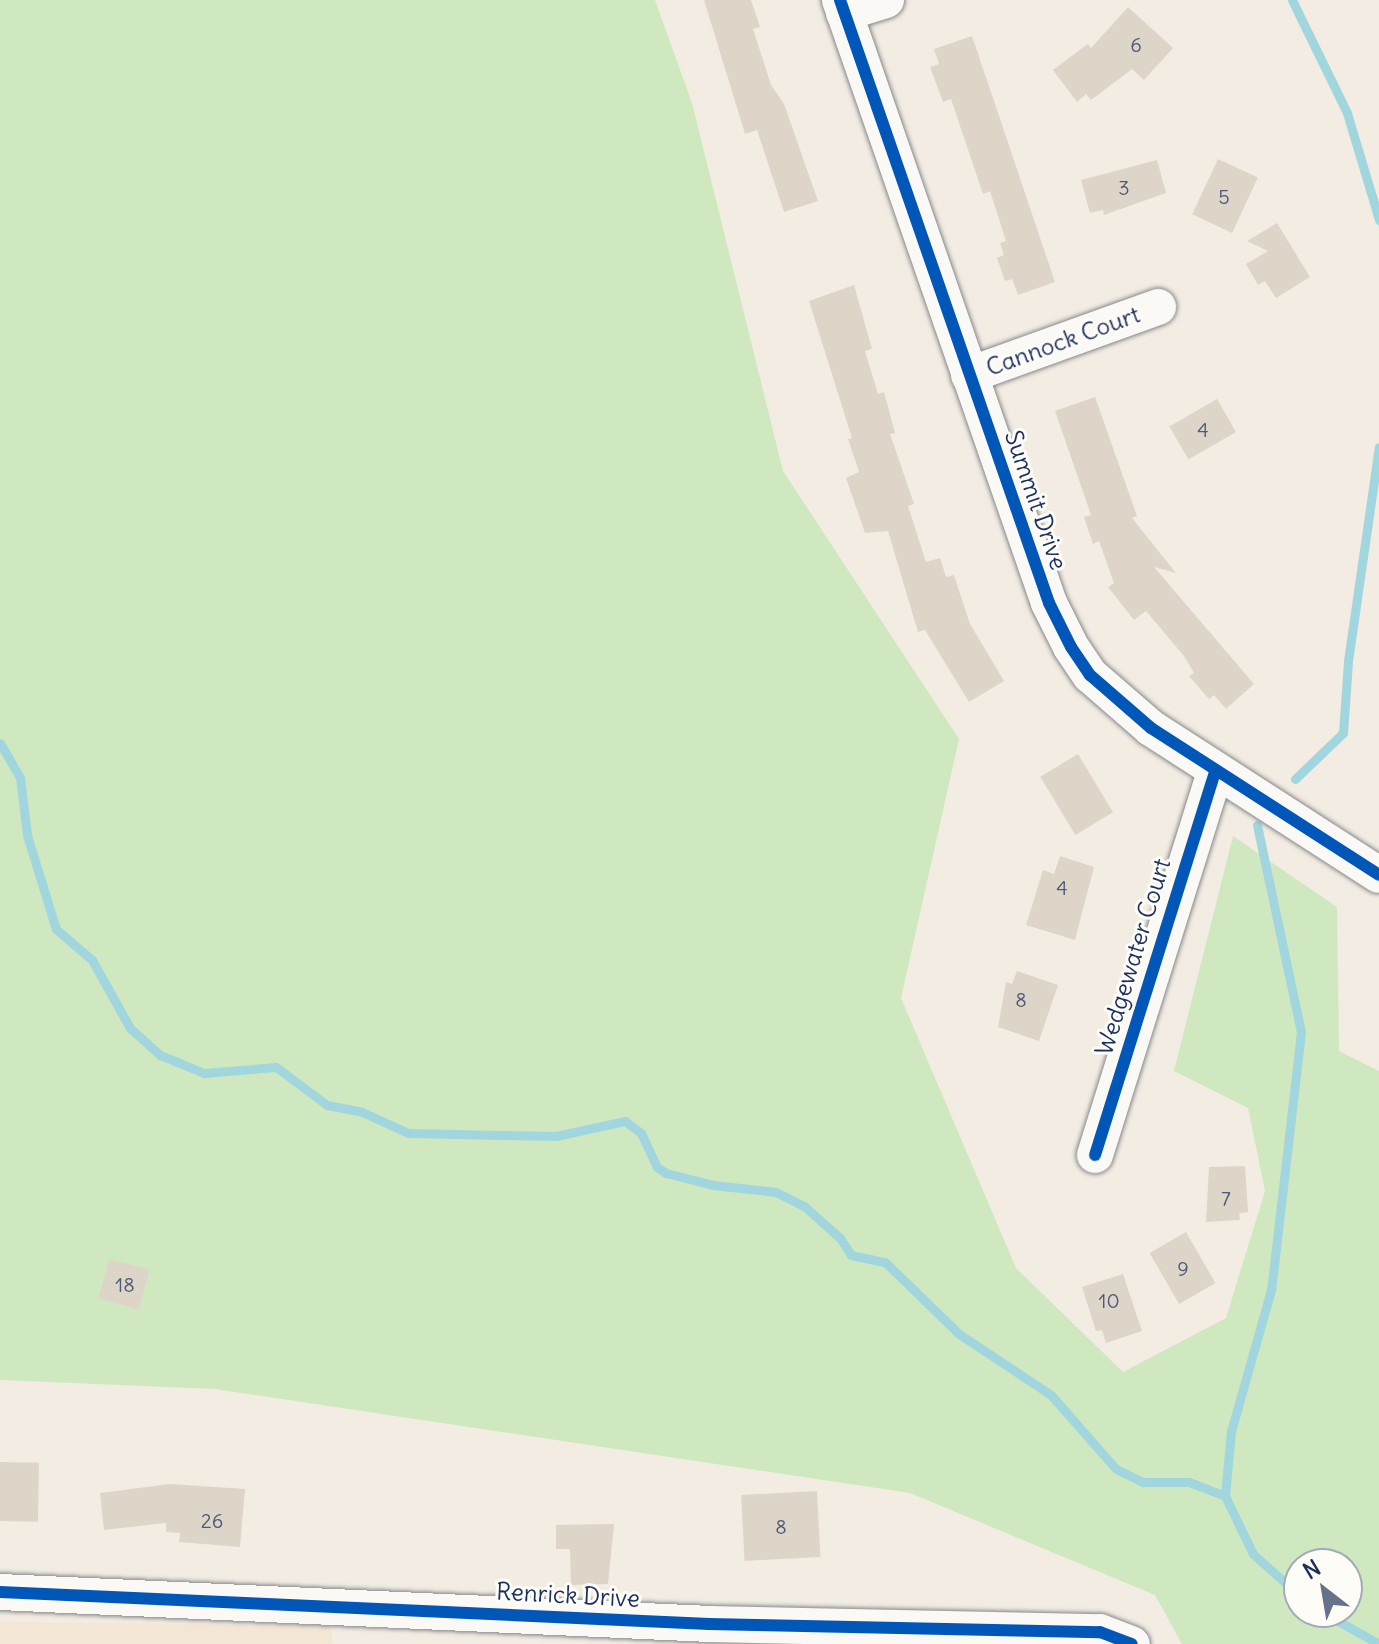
<!DOCTYPE html>
<html>
<head>
<meta charset="utf-8">
<style>
  body { margin:0 }
  #map { position:relative; width:1379px; height:1644px; overflow:hidden; background:#f2ece2; font-family:Delius,sans-serif }
  div>[style] { position:absolute }
  .built>* { inset:0; background:#f4e6d4 }
  .green>* { inset:0; background:#d0e8c0 }
  .stream>* { height:9px; margin:-4.5px; padding:0 4.5px; transform-origin:4.5px; border-radius:4.5px; background:#a2d6de }
  .building>* { inset:0; background:#ded5c9; transform-origin:0 0 }
  .roads { filter:drop-shadow(0 0 2px #88898d) drop-shadow(0 0 2px #88898d) }
  .minor>* { height:36px; margin:-18px; padding:0 18px; transform-origin:18px; border-radius:18px; background:#faf9f6 }
  .cycleway>* { height:12px; margin:-6px; padding:0 6px; transform-origin:6px; border-radius:6px; background:#0057b8 }
  span { translate:-50% -50%; white-space:nowrap; text-align:center; line-height:1.15; -webkit-text-stroke:6px #fdfcf7; paint-order:stroke }
  .number-label { font-size:20px; color:#4d5979 }
  .number-label span { -webkit-text-stroke-width:0 }
  .street-label { font-size:24px; color:#1b2f5e }
  .north { position:absolute; left:1283px; top:1548px; width:80px; height:80px; box-sizing:border-box; background:#fdfcf7; border:2px solid #a3aaba; border-radius:50%; rotate:329deg; font-size:22px; font-weight:700; line-height:32px; text-align:center; color:#1b2f5e }
  .north::after { content:''; display:block; margin:auto; width:28px; height:36px; background:#66718c; clip-path:polygon(50% 0,100% 100%,50% 72%,0 100%) }
</style>
</head>
<body>
<div id="map">
  <div class="built">
    <div style="clip-path:polygon(0 1622px,331px 1626px,332px 1644px,0 1644px)"></div>
  </div>
  <div class="green">
    <div style="clip-path:polygon(evenodd,0 0,655px 0,692px 103px,783px 471px,959px 739px,901px 998px,1016px 1268px,1123px 1372px,1226px 1318px,1265px 1191px,1248px 1108px,1174px 1071px,1233px 836px,1337px 907px,1339px 1051px,1379px 1071px,1379px 1644px,1182px 1644px,1155px 1595px,910px 1493px,215px 1389px,0 1380px,0 0,1299px 1564px,1347px 1564px,1347px 1612px,1299px 1612px,1299px 1564px)"></div>
  </div>
  <div class="stream">
    <div style="left:1292px;top:0;width:126px;rotate:64deg"></div>
    <div style="left:1347px;top:113px;width:112px;rotate:73.3deg"></div>
    <div style="left:0;top:743px;width:39px;rotate:60deg"></div>
    <div style="left:20px;top:777px;width:58px;rotate:83.1deg"></div>
    <div style="left:27px;top:835px;width:98px;rotate:72.9deg"></div>
    <div style="left:56px;top:929px;width:48px;rotate:40.7deg"></div>
    <div style="left:92px;top:960px;width:78px;rotate:60.8deg"></div>
    <div style="left:130px;top:1028px;width:40px;rotate:42deg"></div>
    <div style="left:160px;top:1055px;width:48px;rotate:22.2deg"></div>
    <div style="left:204px;top:1073px;width:72px;rotate:-4.8deg"></div>
    <div style="left:276px;top:1067px;width:64px;rotate:36.7deg"></div>
    <div style="left:327px;top:1105px;width:36px;rotate:11deg"></div>
    <div style="left:362px;top:1112px;width:51px;rotate:24.5deg"></div>
    <div style="left:408px;top:1133px;width:148px;rotate:1.2deg"></div>
    <div style="left:556px;top:1136px;width:71px;rotate:-12.3deg"></div>
    <div style="left:625px;top:1121px;width:20px;rotate:37deg"></div>
    <div style="left:641px;top:1133px;width:38px;rotate:65deg"></div>
    <div style="left:657px;top:1167px;width:11px;rotate:34deg"></div>
    <div style="left:666px;top:1173px;width:49px;rotate:14.3deg"></div>
    <div style="left:713px;top:1185px;width:63px;rotate:6.3deg"></div>
    <div style="left:776px;top:1192px;width:31px;rotate:27deg"></div>
    <div style="left:804px;top:1206px;width:48px;rotate:41.6deg"></div>
    <div style="left:840px;top:1238px;width:20px;rotate:57deg"></div>
    <div style="left:851px;top:1255px;width:35px;rotate:12deg"></div>
    <div style="left:885px;top:1262px;width:103px;rotate:44.2deg"></div>
    <div style="left:959px;top:1334px;width:110px;rotate:33.5deg"></div>
    <div style="left:1051px;top:1395px;width:98px;rotate:48.7deg"></div>
    <div style="left:1116px;top:1469px;width:30px;rotate:26deg"></div>
    <div style="left:1143px;top:1482px;width:46px"></div>
    <div style="left:1189px;top:1482px;width:39px;rotate:21deg"></div>
    <div style="left:1295px;top:779px;width:66px;rotate:-43.8deg"></div>
    <div style="left:1343px;top:733px;width:72px;rotate:-86deg"></div>
    <div style="left:1348px;top:661px;width:216px;rotate:-81.8deg"></div>
    <div style="left:1257px;top:825px;width:212px;rotate:78deg"></div>
    <div style="left:1301px;top:1032px;width:260px;rotate:96.6deg"></div>
    <div style="left:1271px;top:1290px;width:147px;rotate:105.8deg"></div>
    <div style="left:1231px;top:1431px;width:65px;rotate:95.3deg"></div>
    <div style="left:1225px;top:1496px;width:64px;rotate:64.2deg"></div>
    <div style="left:1253px;top:1554px;width:62px;rotate:41.7deg"></div>
    <div style="left:1322px;top:1612px;width:65px;rotate:29.3deg"></div>
  </div>
  <div class="building">
    <div style="clip-path:polygon(704px 0,751px 0,760px 27px,753px 29px,771px 85px,784px 104px,818px 201px,784px 212px,757px 130px,745px 134px)"></div>
    <div style="clip-path:polygon(1128px 7px,1173px 48px,1144px 80px,1132px 69px,1091px 100px,1086px 94px,1077px 102px,1053px 70px,1088px 44px,1091px 48px)"></div>
    <div style="clip-path:polygon(972px 36px,1055px 282px,1018px 295px,1012px 279px,1005px 281px,997px 258px,1004px 255px,1000px 243px,1006px 241px,990px 191px,983px 194px,951px 99px,943px 102px,930px 67px,939px 64px,934px 49px)"></div>
    <div style="left:1218px;top:159px;width:44px;height:61px;rotate:25deg"></div>
    <div style="clip-path:polygon(1157px 160px,1166px 193px,1104px 215px,1103px 210px,1090px 213px,1081px 180px)"></div>
    <div style="clip-path:polygon(1277px 223px,1310px 277px,1276px 298px,1265px 281px,1258px 285px,1246px 264px,1268px 251px,1247px 241px)"></div>
    <div style="clip-path:polygon(854px 285px,872px 349px,865px 351px,878px 394px,884px 392px,895px 433px,890px 434px,914px 504px,908px 506px,926px 562px,940px 558px,946px 577px,954px 575px,970px 624px,1004px 681px,969px 702px,925px 630px,918px 632px,888px 531px,865px 533px,846px 478px,859px 472px,848px 439px,852px 438px,809px 301px)"></div>
    <div style="clip-path:polygon(1095px 397px,1137px 516px,1132px 518px,1176px 573px,1154px 567px,1254px 684px,1226px 709px,1214px 695px,1209px 699px,1189px 676px,1194px 673px,1184px 656px,1146px 611px,1134px 620px,1108px 587px,1114px 583px,1099px 541px,1093px 544px,1084px 517px,1091px 515px,1055px 411px)"></div>
    <div style="left:1217px;top:399px;width:38px;height:55px;rotate:60deg"></div>
    <div style="left:1078px;top:754px;width:68px;height:44px;rotate:59deg"></div>
    <div style="clip-path:polygon(1060px 856px,1094px 867px,1075px 940px,1026px 925px,1043px 870px,1054px 874px)"></div>
    <div style="clip-path:polygon(1017px 971px,1058px 985px,1039px 1041px,998px 1027px,1006px 982px,1012px 984px)"></div>
    <div style="clip-path:polygon(1245px 1166px,1248px 1212px,1239px 1213px,1240px 1220px,1206px 1222px,1209px 1167px)"></div>
    <div style="left:1186px;top:1232px;width:59px;height:42px;rotate:60deg"></div>
    <div style="left:109px;top:1259px;width:42px;height:41px;rotate:15deg"></div>
    <div style="clip-path:polygon(1123px 1274px,1142px 1331px,1106px 1343px,1102px 1330px,1096px 1331px,1082px 1287px)"></div>
    <div style="left:0;top:1462px;width:39px;height:59px;rotate:1deg"></div>
    <div style="clip-path:polygon(170px 1484px,245px 1489px,240px 1547px,179px 1542px,180px 1533px,166px 1532px,166px 1523px,104px 1530px,100px 1493px)"></div>
    <div style="left:817px;top:1491px;width:66px;height:76px;rotate:87deg"></div>
    <div style="clip-path:polygon(614px 1524px,608px 1584px,571px 1585px,570px 1549px,556px 1549px,556px 1525px)"></div>
  </div>
  <div class="roads">
    <div class="minor">
      <div style="left:840px;top:0;width:638px;rotate:70.88deg"></div>
      <div style="left:1049px;top:603px;width:49px;rotate:63.4deg"></div>
      <div style="left:1071px;top:647px;width:34px;rotate:56deg"></div>
      <div style="left:1090px;top:675px;width:81px;rotate:41deg"></div>
      <div style="left:1151px;top:728px;width:271px;rotate:32.8deg"></div>
      <div style="left:844px;top:13px;width:44px;rotate:-17.2deg"></div>
      <div style="left:969px;top:375px;width:201px;rotate:-19.8deg"></div>
      <div style="left:1095px;top:1155px;width:400px;rotate:-72.6deg"></div>
      <div style="left:0;top:1592px;width:710px;rotate:2.58deg"></div>
      <div style="left:709px;top:1624px;width:391px;rotate:1.2deg"></div>
      <div style="left:1100px;top:1632px;width:34px;rotate:21deg"></div>
    </div>
  </div>
  <div class="cycleway">
    <div style="left:840px;top:0;width:638px;rotate:70.88deg"></div>
    <div style="left:1049px;top:603px;width:49px;rotate:63.4deg"></div>
    <div style="left:1071px;top:647px;width:34px;rotate:56deg"></div>
    <div style="left:1090px;top:675px;width:81px;rotate:41deg"></div>
    <div style="left:1151px;top:728px;width:271px;rotate:32.8deg"></div>
    <div style="left:1095px;top:1155px;width:400px;rotate:-72.6deg"></div>
    <div style="left:0;top:1592px;width:710px;rotate:2.58deg"></div>
    <div style="left:709px;top:1624px;width:391px;rotate:1.2deg"></div>
    <div style="left:1100px;top:1632px;width:34px;rotate:21deg"></div>
  </div>
  <div class="number-label">
    <span style="left:1136px;top:44px">6</span>
    <span style="left:1124px;top:187px">3</span>
    <span style="left:1224px;top:196px">5</span>
    <span style="left:1203px;top:429px">4</span>
    <span style="left:1062px;top:887px">4</span>
    <span style="left:1021px;top:999px">8</span>
    <span style="left:1226px;top:1198px">7</span>
    <span style="left:1183px;top:1268px">9</span>
    <span style="left:125px;top:1284px">18</span>
    <span style="left:1109px;top:1300px">10</span>
    <span style="left:212px;top:1520px">26</span>
    <span style="left:781px;top:1526px">8</span>
  </div>
  <div class="street-label">
    <span style="left:1063px;top:341px;rotate:-20deg">Cannock Court</span>
    <span style="left:1036px;top:500px;rotate:71deg">Summit Drive</span>
    <span style="left:1133px;top:957px;rotate:-73deg">Wedgewater Court</span>
    <span style="left:568px;top:1595px;rotate:3deg">Renrick Drive</span>
  </div>
  <div class="north">N</div>
</div>
</body>
</html>
